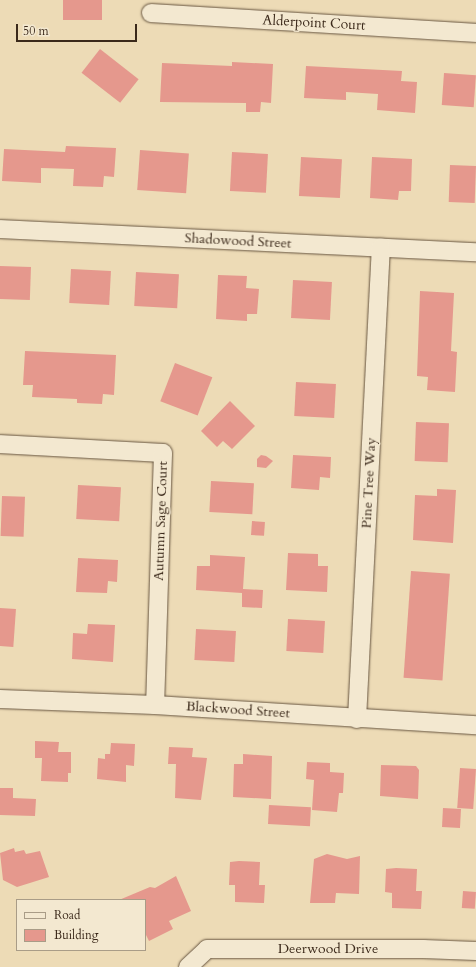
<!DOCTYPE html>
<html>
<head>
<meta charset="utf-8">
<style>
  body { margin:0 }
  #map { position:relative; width:476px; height:967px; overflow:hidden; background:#eddbb6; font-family:Cardo,serif }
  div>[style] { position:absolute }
  .building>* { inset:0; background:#e5988d; transform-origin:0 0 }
  .roads { filter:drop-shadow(0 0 1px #685641) drop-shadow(0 0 1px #685641) }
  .street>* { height:18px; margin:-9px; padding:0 9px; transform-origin:9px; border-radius:9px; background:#f3e8d0 }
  span { translate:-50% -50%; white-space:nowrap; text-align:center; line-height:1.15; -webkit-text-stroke:3px #f3e8d0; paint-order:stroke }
  .street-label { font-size:14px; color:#3b291a }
  .legend { position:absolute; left:16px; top:899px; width:130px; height:52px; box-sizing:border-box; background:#f3e8d0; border:1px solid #a99c87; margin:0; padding:5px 7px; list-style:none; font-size:12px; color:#3b291a }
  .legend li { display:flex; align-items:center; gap:8px; height:20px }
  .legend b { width:20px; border:1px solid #a99c87 }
  .scale { position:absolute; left:16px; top:24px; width:121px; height:18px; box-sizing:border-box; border:2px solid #3b291a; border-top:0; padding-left:5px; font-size:12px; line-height:14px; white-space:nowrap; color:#3b291a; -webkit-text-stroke:3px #f3e8d0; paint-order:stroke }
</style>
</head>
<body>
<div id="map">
  <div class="building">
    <div style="left:63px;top:0;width:39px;height:20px"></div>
    <div style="left:100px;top:49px;width:49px;height:30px;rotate:38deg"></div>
    <div style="clip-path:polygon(232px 62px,273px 64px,271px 103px,261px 102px,260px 112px,246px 112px,246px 103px,160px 102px,162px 63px,232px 66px)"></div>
    <div style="clip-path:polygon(306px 66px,402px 71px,401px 81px,417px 82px,415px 113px,377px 110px,378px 94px,346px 92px,346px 100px,304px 98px)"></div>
    <div style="left:444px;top:73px;width:32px;height:32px;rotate:4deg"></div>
    <div style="clip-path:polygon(66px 146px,116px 148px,114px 177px,104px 176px,103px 187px,73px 186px,74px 169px,41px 168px,41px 183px,2px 181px,4px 149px,65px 152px)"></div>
    <div style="left:140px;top:150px;width:49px;height:40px;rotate:4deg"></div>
    <div style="left:232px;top:152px;width:36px;height:39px;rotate:3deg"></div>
    <div style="left:301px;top:157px;width:41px;height:39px;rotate:3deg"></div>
    <div style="clip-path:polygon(372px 157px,412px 159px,411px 191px,399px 191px,398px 200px,370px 198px)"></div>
    <div style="left:450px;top:165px;width:26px;height:37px;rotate:2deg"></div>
    <div style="left:0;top:266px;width:31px;height:33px;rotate:2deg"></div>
    <div style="left:71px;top:269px;width:40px;height:34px;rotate:3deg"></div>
    <div style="left:136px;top:272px;width:43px;height:34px;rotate:3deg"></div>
    <div style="clip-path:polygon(218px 275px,247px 276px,246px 288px,259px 289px,257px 314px,247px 314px,247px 321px,216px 319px)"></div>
    <div style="left:293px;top:280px;width:39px;height:38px;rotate:3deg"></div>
    <div style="clip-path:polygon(420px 291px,454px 293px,451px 351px,457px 352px,455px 392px,427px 390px,428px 377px,417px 376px)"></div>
    <div style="clip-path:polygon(25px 351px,116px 355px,114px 395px,103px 394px,102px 404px,77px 403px,77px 399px,32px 397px,33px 385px,23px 385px)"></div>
    <div style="left:175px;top:363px;width:40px;height:41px;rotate:21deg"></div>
    <div style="left:296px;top:382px;width:40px;height:34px;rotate:3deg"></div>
    <div style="clip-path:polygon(230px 401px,255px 426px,232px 449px,223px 441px,217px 447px,201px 431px)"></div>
    <div style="left:416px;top:422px;width:33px;height:39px;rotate:2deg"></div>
    <div style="clip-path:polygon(261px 455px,266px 456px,273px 461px,266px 468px,257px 467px,257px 459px)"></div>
    <div style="clip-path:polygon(293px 455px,331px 457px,330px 478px,320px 477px,319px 490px,291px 488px)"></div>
    <div style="left:211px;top:481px;width:43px;height:31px;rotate:3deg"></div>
    <div style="left:78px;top:485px;width:43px;height:34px;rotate:3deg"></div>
    <div style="clip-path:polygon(437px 489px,456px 490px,453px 543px,413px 540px,415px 495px,437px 496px)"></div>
    <div style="left:2px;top:496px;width:23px;height:40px;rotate:2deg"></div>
    <div style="left:252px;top:521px;width:13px;height:14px;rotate:4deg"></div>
    <div style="clip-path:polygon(288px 553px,318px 554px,318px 566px,328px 566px,327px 592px,286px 590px)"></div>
    <div style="clip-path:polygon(210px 555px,245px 557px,243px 589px,263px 590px,262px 608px,242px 607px,242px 593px,196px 590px,197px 566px,210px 566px)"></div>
    <div style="clip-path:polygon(78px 558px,118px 560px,117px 582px,108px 581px,107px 593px,76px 592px)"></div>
    <div style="left:411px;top:571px;width:39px;height:107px;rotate:4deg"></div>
    <div style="left:0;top:608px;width:16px;height:38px;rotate:4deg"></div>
    <div style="left:288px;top:619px;width:37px;height:32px;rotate:3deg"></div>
    <div style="clip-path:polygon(88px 624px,115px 625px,113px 662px,72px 659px,73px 633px,87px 634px)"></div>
    <div style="left:196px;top:629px;width:40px;height:31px;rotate:3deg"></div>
    <div style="clip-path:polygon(35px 741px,59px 742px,58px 752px,71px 752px,71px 773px,68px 773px,68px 782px,41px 781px,42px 758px,35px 758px)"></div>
    <div style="clip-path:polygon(111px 743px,135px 744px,134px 766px,126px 765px,126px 782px,97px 779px,98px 758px,105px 759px,105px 754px,110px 754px)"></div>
    <div style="clip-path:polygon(169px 747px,193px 748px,192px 757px,207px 758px,201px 800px,175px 798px,176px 764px,168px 764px)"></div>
    <div style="clip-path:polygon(243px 754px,272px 756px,271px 799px,233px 797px,234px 764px,243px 764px)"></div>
    <div style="clip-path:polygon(307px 762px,330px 763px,330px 772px,344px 773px,343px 793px,339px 793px,337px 812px,312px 810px,314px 780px,306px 779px)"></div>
    <div style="clip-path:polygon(381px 765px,416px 766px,419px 770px,418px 799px,380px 796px)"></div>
    <div style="left:460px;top:768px;width:16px;height:40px;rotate:4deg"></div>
    <div style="clip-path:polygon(0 788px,13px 788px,13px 798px,36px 799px,35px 816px,0 815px)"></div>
    <div style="left:269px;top:805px;width:42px;height:19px;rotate:3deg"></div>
    <div style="left:443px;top:808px;width:18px;height:19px;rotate:3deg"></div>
    <div style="clip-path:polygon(14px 848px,15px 852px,24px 850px,26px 854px,40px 851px,49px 877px,17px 887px,3px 880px,0 853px)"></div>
    <div style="clip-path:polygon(327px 854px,347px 859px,360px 856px,359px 894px,336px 893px,335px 903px,310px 903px,314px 859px)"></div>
    <div style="clip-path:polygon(239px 861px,260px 862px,259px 885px,265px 885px,264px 903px,235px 902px,235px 885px,229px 885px,230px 862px)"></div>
    <div style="clip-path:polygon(396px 868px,417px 869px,416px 891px,422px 891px,421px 909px,392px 908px,392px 893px,385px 892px,386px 869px)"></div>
    <div style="clip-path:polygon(176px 876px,191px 911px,169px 921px,173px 929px,149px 941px,145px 933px,145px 900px,119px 900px,150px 887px,155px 888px)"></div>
    <div style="left:463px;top:891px;width:13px;height:17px;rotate:4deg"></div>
  </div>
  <div class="roads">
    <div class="street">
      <div style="left:151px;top:13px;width:326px;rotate:3.5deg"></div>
      <div style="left:0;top:229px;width:477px;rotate:2.8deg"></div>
      <div style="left:0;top:444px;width:163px;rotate:3.2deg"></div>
      <div style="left:163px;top:453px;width:252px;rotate:91.8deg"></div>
      <div style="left:0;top:699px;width:155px;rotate:2.2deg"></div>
      <div style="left:155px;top:705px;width:322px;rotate:3.6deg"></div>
      <div style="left:357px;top:719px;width:472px;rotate:-87.1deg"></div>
      <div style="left:188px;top:967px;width:26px;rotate:-43deg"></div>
      <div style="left:207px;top:949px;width:216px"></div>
      <div style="left:423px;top:949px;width:53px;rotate:2.2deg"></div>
    </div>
  </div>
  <div class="street-label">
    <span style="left:314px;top:23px;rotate:3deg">Alderpoint Court</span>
    <span style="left:238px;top:241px;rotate:3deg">Shadowood Street</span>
    <span style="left:369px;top:483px;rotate:-87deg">Pine Tree Way</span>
    <span style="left:161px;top:521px;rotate:-88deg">Autumn Sage Court</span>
    <span style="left:238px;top:710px;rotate:4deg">Blackwood Street</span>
    <span style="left:328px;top:949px">Deerwood Drive</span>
  </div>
  <ul class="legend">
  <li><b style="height:5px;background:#f3e8d0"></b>Road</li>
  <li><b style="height:11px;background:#e5988d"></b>Building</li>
  </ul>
  <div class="scale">50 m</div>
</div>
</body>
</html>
